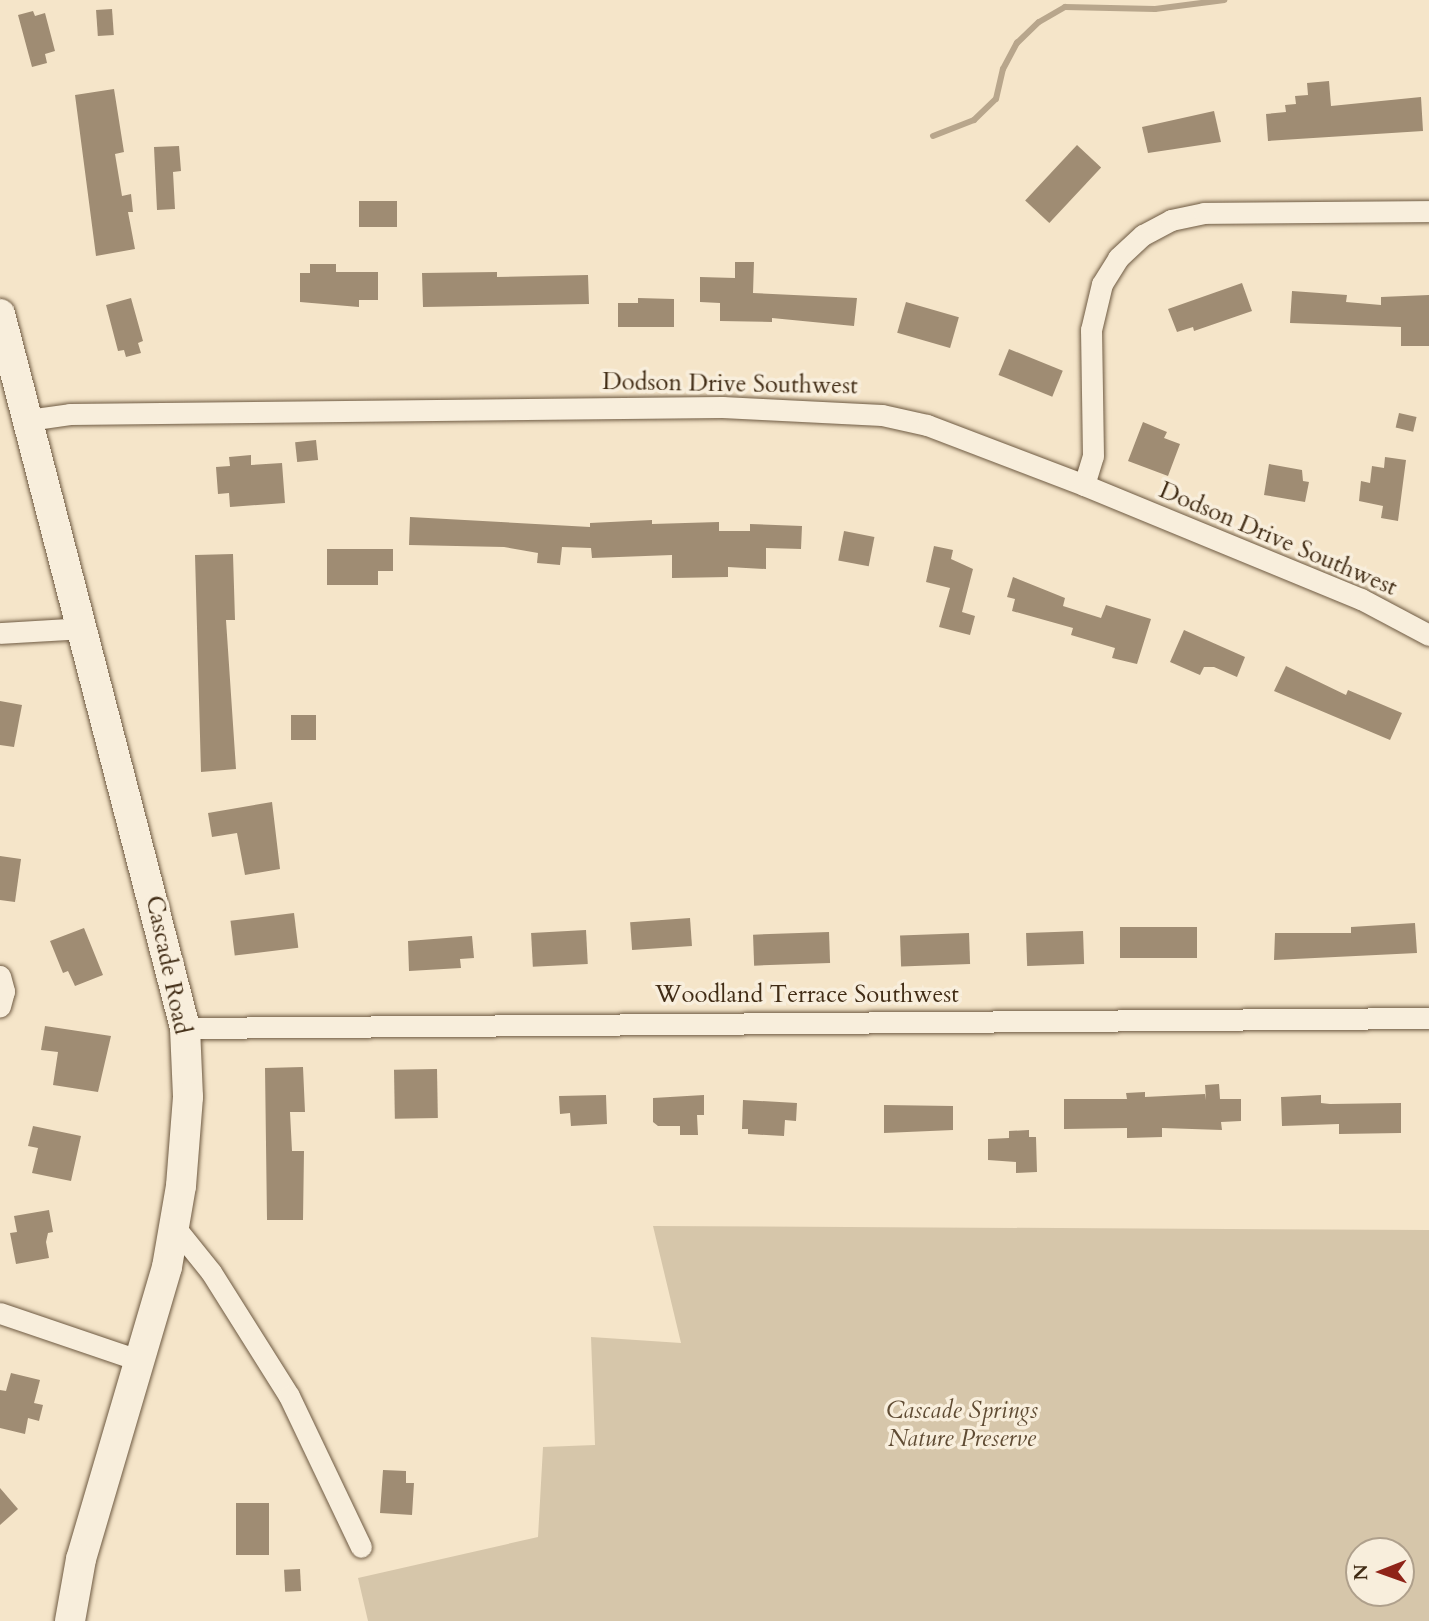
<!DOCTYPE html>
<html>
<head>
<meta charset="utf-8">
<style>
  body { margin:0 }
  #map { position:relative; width:1429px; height:1621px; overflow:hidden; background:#f5e5c9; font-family:Cardo,serif }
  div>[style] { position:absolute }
  .green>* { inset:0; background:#d6c6aa }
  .stream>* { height:6px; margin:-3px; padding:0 3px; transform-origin:3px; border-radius:3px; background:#b8a68c }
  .building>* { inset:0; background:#9f8c73; transform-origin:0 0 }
  .roads { filter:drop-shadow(0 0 2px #6e5a42) drop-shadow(0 0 2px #6e5a42) }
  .minor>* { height:21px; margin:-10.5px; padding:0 10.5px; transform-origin:10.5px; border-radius:10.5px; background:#f8eedc }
  .secondary>* { height:30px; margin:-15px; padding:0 15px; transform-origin:15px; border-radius:15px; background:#f8eedc }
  span { translate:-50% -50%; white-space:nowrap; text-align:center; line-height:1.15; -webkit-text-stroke:7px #f8eedc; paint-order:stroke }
  .street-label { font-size:24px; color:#412c15 }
  .park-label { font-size:24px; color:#5f4b33; font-style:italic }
  .north { position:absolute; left:1345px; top:1537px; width:70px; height:70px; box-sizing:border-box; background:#f8eedc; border:2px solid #afa08c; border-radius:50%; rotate:269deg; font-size:19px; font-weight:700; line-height:28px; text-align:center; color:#412c15 }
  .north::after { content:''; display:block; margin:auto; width:24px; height:32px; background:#8f2418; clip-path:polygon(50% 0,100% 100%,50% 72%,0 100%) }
</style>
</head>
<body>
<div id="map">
  <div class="green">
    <div style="clip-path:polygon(evenodd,653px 1226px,1429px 1230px,1429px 1621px,368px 1621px,358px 1578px,538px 1537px,543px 1447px,595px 1445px,591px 1337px,681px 1343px,653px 1226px,1359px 1551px,1401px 1551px,1401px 1593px,1359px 1593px,1359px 1551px)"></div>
  </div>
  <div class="stream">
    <div style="left:933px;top:136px;width:44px;rotate:-21.3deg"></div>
    <div style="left:974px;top:120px;width:30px;rotate:-44deg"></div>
    <div style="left:996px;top:99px;width:31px;rotate:-77deg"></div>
    <div style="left:1003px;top:69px;width:30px;rotate:-62deg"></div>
    <div style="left:1017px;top:43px;width:30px;rotate:-44deg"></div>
    <div style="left:1039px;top:22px;width:30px;rotate:-30deg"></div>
    <div style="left:1065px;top:7px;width:90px;rotate:1.3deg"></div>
    <div style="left:1155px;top:9px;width:70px;rotate:-7.4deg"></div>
  </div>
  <div class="building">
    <div style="left:112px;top:9px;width:26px;height:16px;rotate:86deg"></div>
    <div style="clip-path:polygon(33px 11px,35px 16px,45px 13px,55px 51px,45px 54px,47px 63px,32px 67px,18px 15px)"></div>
    <div style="clip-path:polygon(1329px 81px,1331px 106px,1421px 97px,1423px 131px,1268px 141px,1266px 114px,1286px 112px,1285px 105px,1296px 104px,1295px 96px,1308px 95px,1307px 83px)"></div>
    <div style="clip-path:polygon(114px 89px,124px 152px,115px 154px,122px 196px,131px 194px,133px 212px,128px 212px,135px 249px,96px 256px,75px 95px)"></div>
    <div style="clip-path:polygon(1214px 111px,1221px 142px,1148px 153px,1142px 127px)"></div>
    <div style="left:1077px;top:145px;width:33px;height:76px;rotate:43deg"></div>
    <div style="clip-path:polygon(179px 146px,181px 171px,173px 172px,175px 209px,157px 210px,154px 147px)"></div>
    <div style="left:397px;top:201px;width:26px;height:38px;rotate:90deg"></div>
    <div style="clip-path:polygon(735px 262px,754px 262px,753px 293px,857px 298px,854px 326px,772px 318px,772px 322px,720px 321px,720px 303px,700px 302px,700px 277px,735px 278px)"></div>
    <div style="clip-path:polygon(310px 264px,336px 264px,336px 272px,378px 272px,378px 300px,359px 300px,359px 307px,300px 302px,300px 273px,310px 273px)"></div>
    <div style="clip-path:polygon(497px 272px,497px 277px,588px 275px,589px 304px,423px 307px,422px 273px)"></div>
    <div style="clip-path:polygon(1242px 283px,1252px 311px,1194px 331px,1193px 327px,1177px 332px,1168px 309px)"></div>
    <div style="clip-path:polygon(1292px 291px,1347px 295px,1346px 302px,1381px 305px,1381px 297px,1429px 295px,1429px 346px,1401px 346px,1401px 327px,1290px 323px)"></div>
    <div style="clip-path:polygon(131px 298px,143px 341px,138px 343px,141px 353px,126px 357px,124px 350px,118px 351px,106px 305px)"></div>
    <div style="clip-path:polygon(638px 298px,674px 299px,674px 327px,618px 327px,618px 303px,638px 303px)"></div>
    <div style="left:906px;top:302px;width:55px;height:32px;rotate:16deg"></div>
    <div style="left:1009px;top:349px;width:58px;height:28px;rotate:22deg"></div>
    <div style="left:1399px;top:413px;width:18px;height:15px;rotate:13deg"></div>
    <div style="clip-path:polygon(1143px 422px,1167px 432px,1164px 438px,1180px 444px,1168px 476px,1128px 461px)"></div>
    <div style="left:316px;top:440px;width:20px;height:21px;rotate:84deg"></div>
    <div style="clip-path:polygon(251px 455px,251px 465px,282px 463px,285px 503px,230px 507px,229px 493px,218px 494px,216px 467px,230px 466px,229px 457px)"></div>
    <div style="clip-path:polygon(1385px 457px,1406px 460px,1398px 521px,1381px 518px,1383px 506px,1359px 501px,1361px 481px,1370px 483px,1372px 466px,1384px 468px)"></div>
    <div style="clip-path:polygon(1269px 464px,1302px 470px,1303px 481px,1309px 482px,1305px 502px,1264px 495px)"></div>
    <div style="clip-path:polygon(410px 517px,590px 527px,590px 523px,652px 520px,652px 524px,719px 522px,719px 531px,750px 531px,750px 524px,802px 526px,801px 549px,766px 548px,766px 569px,728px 567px,728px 577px,672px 578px,672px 555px,592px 558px,591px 548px,562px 547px,560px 565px,537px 563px,538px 553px,504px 547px,409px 545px)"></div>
    <div style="left:844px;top:531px;width:31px;height:30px;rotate:11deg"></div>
    <div style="clip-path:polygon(934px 546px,953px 550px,951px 559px,973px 569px,962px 612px,975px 616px,970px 635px,939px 627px,950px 588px,926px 582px)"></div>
    <div style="clip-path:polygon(327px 549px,393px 549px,393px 571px,378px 571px,378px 585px,327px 585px)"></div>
    <div style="clip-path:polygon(233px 554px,235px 620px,226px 620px,236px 769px,201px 772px,195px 555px)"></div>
    <div style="clip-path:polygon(1013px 577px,1065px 598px,1063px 606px,1101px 618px,1106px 605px,1151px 619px,1137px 664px,1112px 658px,1115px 648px,1071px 635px,1073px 628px,1012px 611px,1015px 599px,1007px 597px)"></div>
    <div style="clip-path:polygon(1184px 630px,1245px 657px,1237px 677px,1214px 667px,1204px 667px,1200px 675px,1170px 662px)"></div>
    <div style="clip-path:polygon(1286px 666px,1346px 695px,1348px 690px,1402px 713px,1390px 740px,1274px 691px)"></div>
    <div style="clip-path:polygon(0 701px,22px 705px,14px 747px,0 745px)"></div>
    <div style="left:291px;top:715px;width:25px;height:25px"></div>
    <div style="clip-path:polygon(272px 802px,280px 869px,245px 875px,237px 833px,212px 837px,208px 813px)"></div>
    <div style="clip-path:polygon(0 856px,21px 859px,15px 902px,0 900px)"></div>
    <div style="left:294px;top:913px;width:35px;height:64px;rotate:83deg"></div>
    <div style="left:690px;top:918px;width:28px;height:60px;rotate:86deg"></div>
    <div style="clip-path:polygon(1415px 923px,1417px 953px,1274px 960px,1275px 933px,1351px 933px,1351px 927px)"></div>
    <div style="left:1120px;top:927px;width:77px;height:31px"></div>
    <div style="clip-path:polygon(84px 928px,103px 975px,75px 986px,68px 971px,63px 973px,50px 941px)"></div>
    <div style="left:586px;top:930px;width:34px;height:55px;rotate:87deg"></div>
    <div style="left:1083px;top:931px;width:33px;height:57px;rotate:88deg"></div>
    <div style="left:829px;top:932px;width:31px;height:76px;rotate:88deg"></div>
    <div style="left:969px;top:933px;width:31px;height:69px;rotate:88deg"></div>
    <div style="clip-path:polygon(472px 936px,474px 958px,460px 959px,461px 968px,409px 971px,408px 941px)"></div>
    <div style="clip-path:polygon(45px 1026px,111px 1036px,98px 1092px,53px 1085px,58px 1052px,41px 1050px)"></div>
    <div style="clip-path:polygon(303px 1067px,305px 1112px,290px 1112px,292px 1151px,304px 1151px,303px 1220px,267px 1220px,265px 1068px)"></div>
    <div style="left:437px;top:1069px;width:49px;height:43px;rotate:89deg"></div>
    <div style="clip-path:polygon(1219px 1084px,1220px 1099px,1241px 1099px,1241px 1121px,1221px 1122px,1222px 1130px,1162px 1128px,1162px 1137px,1127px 1138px,1127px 1128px,1064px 1129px,1064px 1099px,1127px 1099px,1126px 1093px,1145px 1092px,1145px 1097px,1205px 1094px,1206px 1100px,1205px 1085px)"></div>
    <div style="clip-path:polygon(606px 1095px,607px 1124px,571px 1126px,570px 1113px,560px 1114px,559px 1096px)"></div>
    <div style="clip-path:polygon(704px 1095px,704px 1115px,697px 1115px,698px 1135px,680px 1135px,680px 1126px,658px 1126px,653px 1122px,653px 1098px)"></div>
    <div style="clip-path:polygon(1321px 1095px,1321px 1103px,1330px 1104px,1401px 1103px,1401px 1133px,1339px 1134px,1339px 1124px,1282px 1126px,1281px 1097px)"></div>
    <div style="clip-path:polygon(743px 1100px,797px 1103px,796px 1121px,785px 1120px,784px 1136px,748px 1134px,748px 1129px,742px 1129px)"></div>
    <div style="clip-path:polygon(884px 1105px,953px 1106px,953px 1130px,884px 1133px)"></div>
    <div style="clip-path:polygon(33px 1126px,81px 1136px,71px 1181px,32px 1173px,38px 1148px,28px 1146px)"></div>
    <div style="clip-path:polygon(1029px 1130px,1029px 1137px,1036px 1137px,1037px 1172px,1016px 1173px,1016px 1162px,988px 1160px,988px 1139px,1009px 1138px,1009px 1131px)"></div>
    <div style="clip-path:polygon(49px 1210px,53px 1232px,48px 1233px,46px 1242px,49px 1258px,16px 1264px,10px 1233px,17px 1232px,14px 1216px)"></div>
    <div style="clip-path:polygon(11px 1373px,40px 1380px,34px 1403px,43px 1405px,39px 1421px,28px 1418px,25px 1434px,0 1428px,0 1390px,6px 1391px)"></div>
    <div style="clip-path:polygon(383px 1470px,406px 1471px,406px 1483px,414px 1483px,412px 1515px,380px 1513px)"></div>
    <div style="clip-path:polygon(0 1488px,18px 1509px,0 1525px)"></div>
    <div style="left:236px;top:1503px;width:33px;height:52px"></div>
    <div style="left:300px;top:1569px;width:22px;height:16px;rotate:87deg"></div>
  </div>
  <div class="roads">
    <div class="minor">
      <div style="left:28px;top:420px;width:42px;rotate:-8.1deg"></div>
      <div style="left:70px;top:414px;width:652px;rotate:-0.62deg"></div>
      <div style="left:722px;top:407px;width:160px;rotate:2.9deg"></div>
      <div style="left:882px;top:415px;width:46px;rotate:12.5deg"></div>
      <div style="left:927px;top:425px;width:168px;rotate:20.9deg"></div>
      <div style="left:1084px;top:485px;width:300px;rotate:22.4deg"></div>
      <div style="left:1361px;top:599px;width:77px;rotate:27.9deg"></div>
      <div style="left:1084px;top:485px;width:30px;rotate:-73deg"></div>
      <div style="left:1093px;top:456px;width:126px;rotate:-90.9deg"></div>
      <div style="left:1091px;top:330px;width:47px;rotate:-76.6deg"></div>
      <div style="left:1102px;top:284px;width:31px;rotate:-58deg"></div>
      <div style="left:1118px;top:258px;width:34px;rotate:-43deg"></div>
      <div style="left:1143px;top:235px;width:32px;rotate:-28deg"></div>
      <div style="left:1171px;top:220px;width:34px;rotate:-12deg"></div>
      <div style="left:1204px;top:213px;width:225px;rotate:-0.5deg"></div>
      <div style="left:0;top:633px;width:83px;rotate:-3.4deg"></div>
      <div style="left:0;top:976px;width:16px;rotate:75deg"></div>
      <div style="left:4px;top:991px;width:16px;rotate:105deg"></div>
      <div style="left:185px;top:1028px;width:1244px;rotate:-0.46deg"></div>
      <div style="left:174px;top:1226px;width:59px;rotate:51.2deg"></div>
      <div style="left:211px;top:1272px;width:146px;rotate:57.8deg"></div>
      <div style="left:289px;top:1396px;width:167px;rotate:64.5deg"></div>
      <div style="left:0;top:1313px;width:149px;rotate:18.8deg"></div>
    </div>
    <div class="secondary">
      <div style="left:0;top:314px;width:738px;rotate:75.47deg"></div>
      <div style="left:185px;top:1028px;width:69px;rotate:87.5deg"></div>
      <div style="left:188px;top:1097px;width:89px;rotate:94.5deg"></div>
      <div style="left:181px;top:1186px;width:82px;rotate:99.8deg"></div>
      <div style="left:167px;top:1267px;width:304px;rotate:106.4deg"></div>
      <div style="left:81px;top:1559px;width:63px;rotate:100.1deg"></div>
    </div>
  </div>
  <div class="street-label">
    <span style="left:730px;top:384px;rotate:1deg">Dodson Drive Southwest</span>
    <span style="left:1278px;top:539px;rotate:23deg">Dodson Drive Southwest</span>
    <span style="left:168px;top:965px;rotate:78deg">Cascade Road</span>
    <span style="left:807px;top:995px">Woodland Terrace Southwest</span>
  </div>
  <div class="park-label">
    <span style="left:962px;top:1425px">Cascade Springs<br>Nature Preserve</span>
  </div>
  <div class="north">N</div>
</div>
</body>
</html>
